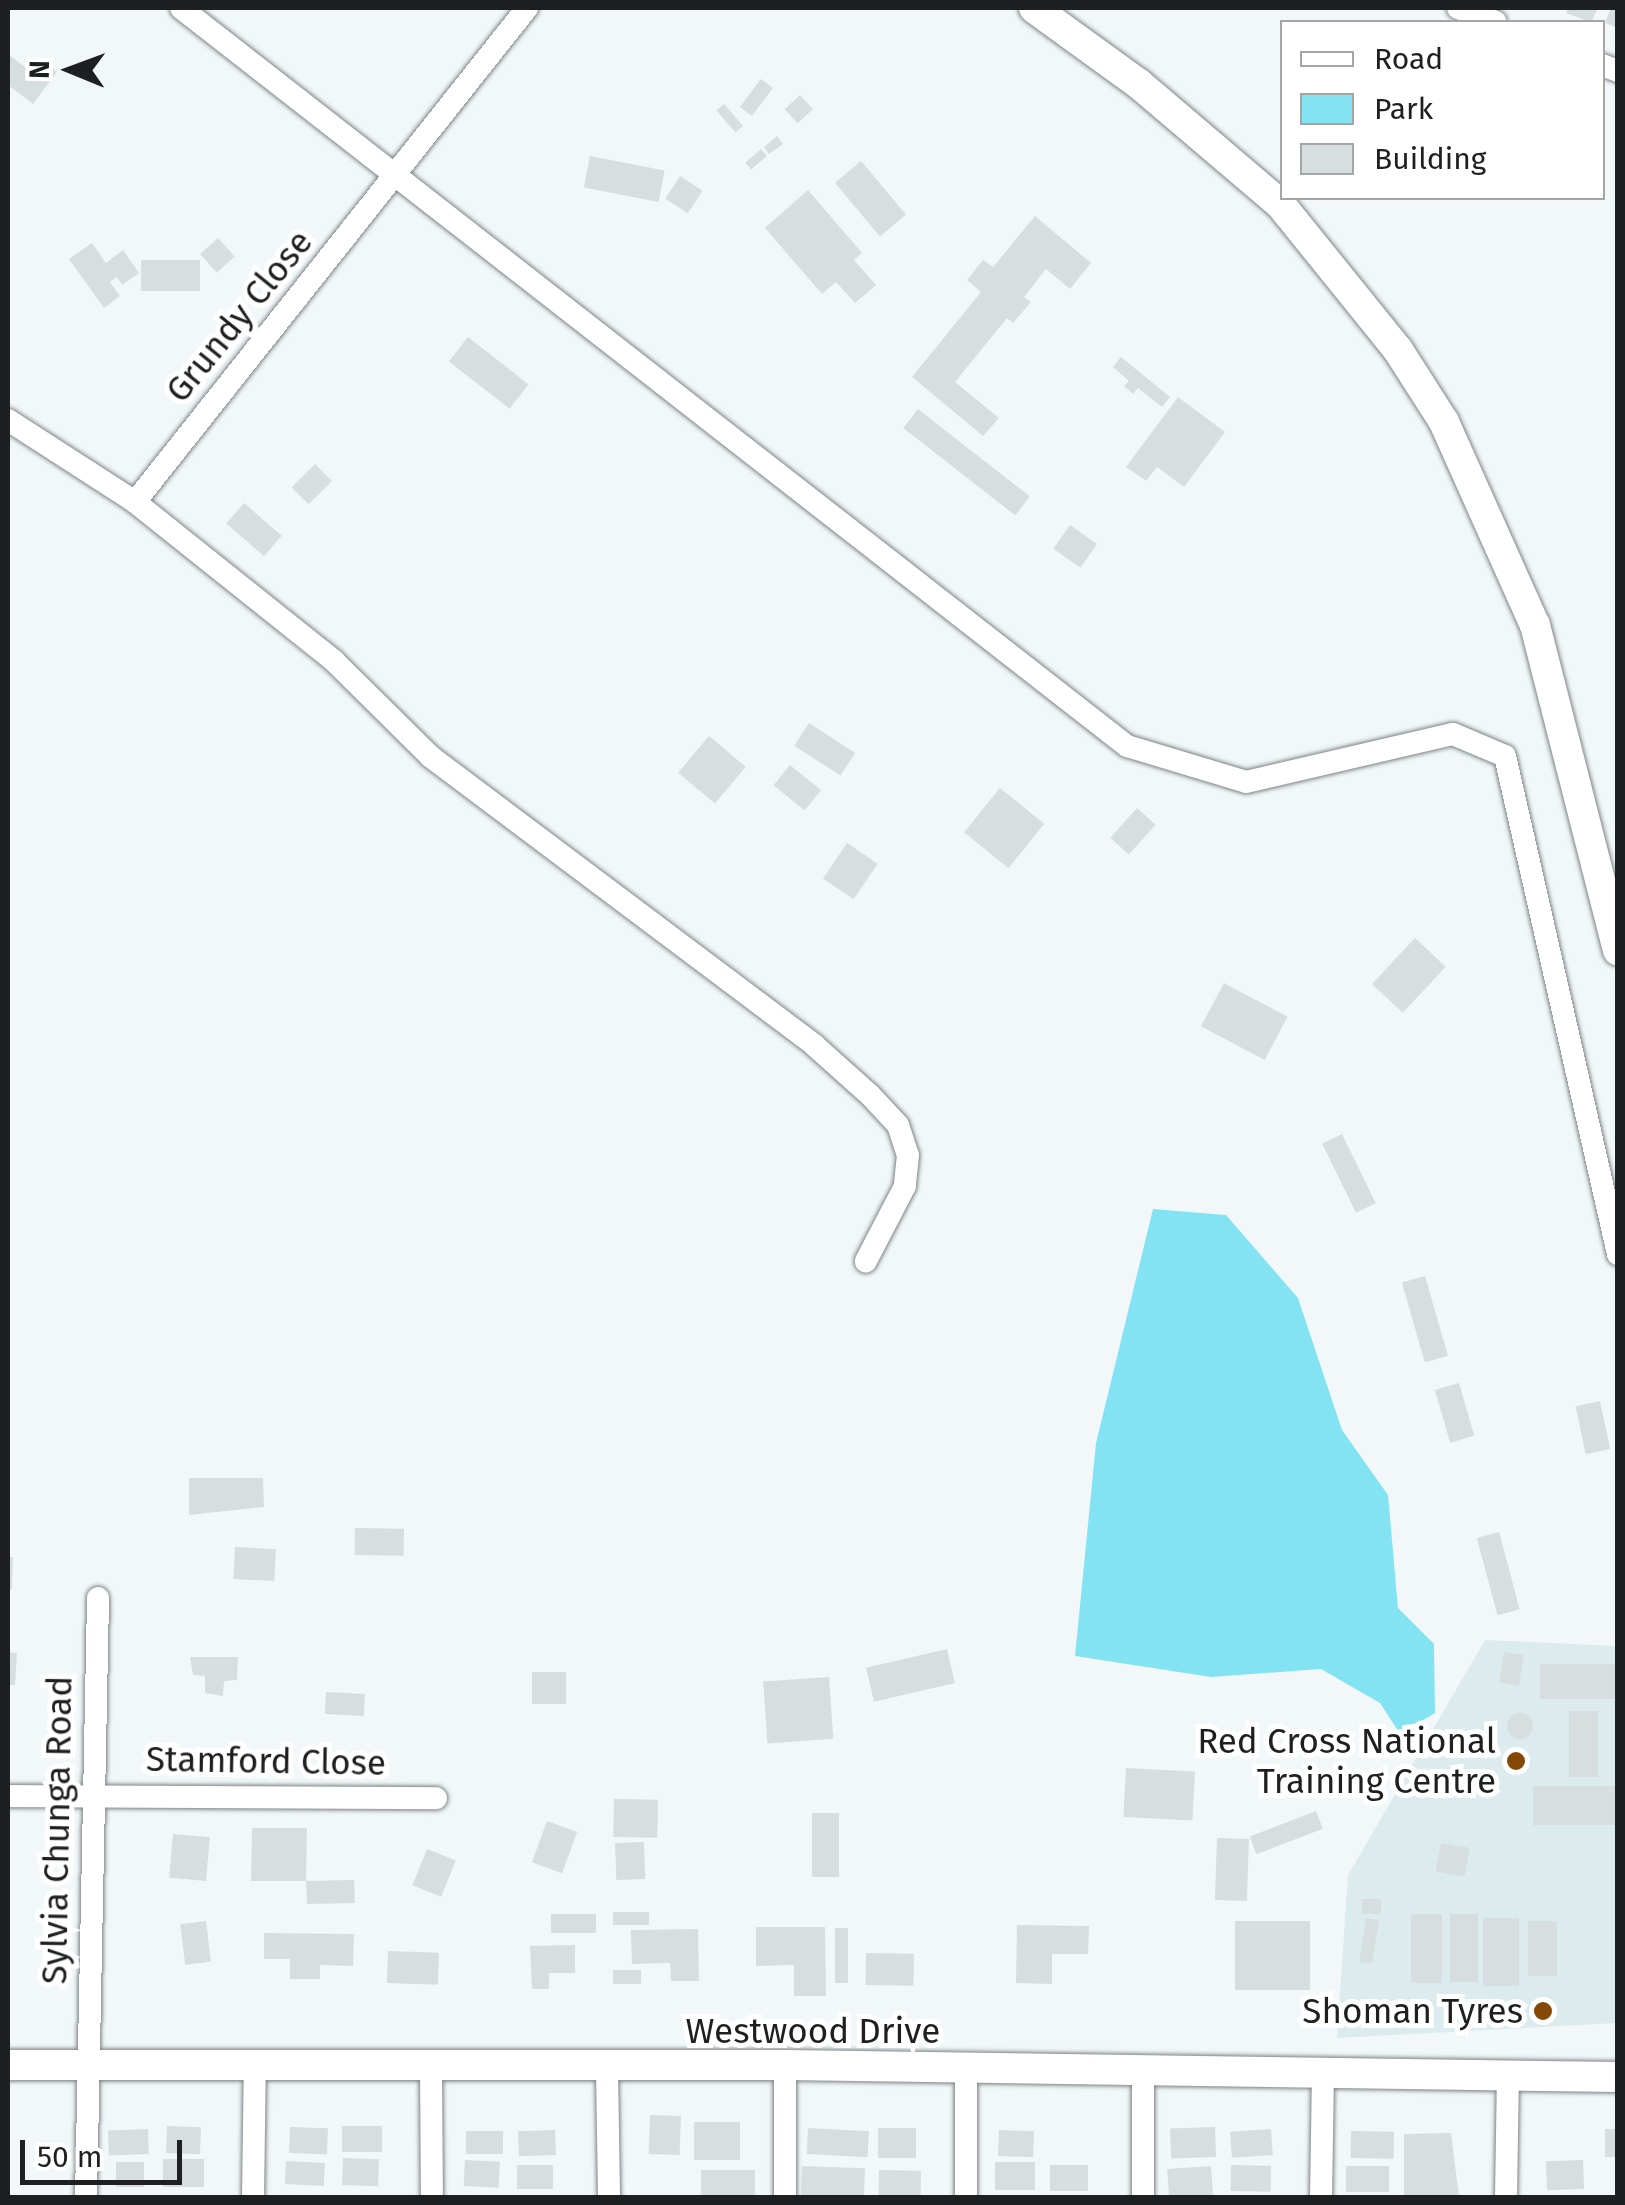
<!DOCTYPE html>
<html>
<head>
<meta charset="utf-8">
<style>
  body { margin:0 }
  #map { position:relative; width:1625px; height:2205px; overflow:hidden; background:#f2f8fa; font-family:"Fira Sans",sans-serif }
  div>[style] { position:absolute }
  .built>* { inset:0; background:#dcebed }
  .green>* { inset:0; background:#84e3f3 }
  .building>* { inset:0; background:#d7dedf; transform-origin:0 0 }
  .round { border-radius:50% }
  .roads { filter:drop-shadow(0 0 2px #7f8485) drop-shadow(0 0 2px #7f8485) }
  .street>* { height:22px; margin:-11px; padding:0 11px; transform-origin:11px; border-radius:11px; background:#fff }
  .secondary>* { height:30px; margin:-15px; padding:0 15px; transform-origin:15px; border-radius:15px; background:#fff }
  .dots>* { width:28px; height:28px; translate:-50% -50%; box-sizing:border-box; border:5px solid #fff; border-radius:50% }
  span { translate:-50% -50%; white-space:nowrap; text-align:center; line-height:1.15; -webkit-text-stroke:10px #fff; paint-order:stroke }
  .street-label { font-size:35px; color:#1d1f20 }
  .poi-label { font-size:35px; color:#1d1f20 }
  .right { translate:-100% -50%; text-align:right }
  .frame { position:absolute; inset:0; border:10px solid #1d1f20; pointer-events:none }
  .legend { position:absolute; left:1280px; top:20px; width:325px; height:180px; box-sizing:border-box; background:#fff; border:2px solid #a5a5a6; margin:0; padding:12px 18px; list-style:none; font-size:30px; color:#1d1f20 }
  .legend li { display:flex; align-items:center; gap:20px; height:50px }
  .legend b { width:50px; border:2px solid #a5a5a6 }
  .north { position:absolute; left:20px; top:20px; width:100px; height:100px; -webkit-text-stroke:8px #fff; paint-order:stroke; rotate:271deg; font-size:28px; font-weight:700; line-height:40px; text-align:center; color:#1d1f20 }
  .north::after { content:''; display:block; margin:auto; width:35px; height:45px; background:#1d1f20; clip-path:polygon(50% 0,100% 100%,50% 72%,0 100%) }
  .scale { position:absolute; left:20px; top:2140px; width:162px; height:45px; box-sizing:border-box; border:5px solid #1d1f20; border-top:0; padding-left:12px; font-size:30px; line-height:35px; white-space:nowrap; color:#1d1f20; -webkit-text-stroke:8px #fff; paint-order:stroke }
</style>
</head>
<body>
<div id="map">
  <div class="built">
    <div style="clip-path:polygon(1485px 1640px,1617px 1646px,1617px 2023px,1337px 2038px,1348px 1875px)"></div>
  </div>
  <div class="green">
    <div style="clip-path:polygon(1153px 1209px,1226px 1215px,1298px 1298px,1342px 1430px,1388px 1495px,1398px 1608px,1434px 1644px,1435px 1713px,1400px 1734px,1380px 1703px,1321px 1669px,1211px 1677px,1075px 1656px,1096px 1443px)"></div>
  </div>
  <div class="building">
    <div style="clip-path:polygon(1568px 8px,1598px 8px,1591px 22px,1566px 13px)"></div>
    <div style="clip-path:polygon(1611px 8px,1618px 8px,1618px 28px,1605px 23px)"></div>
    <div style="clip-path:polygon(8px 54px,34px 74px,43px 62px,57px 72px,33px 104px,8px 85px)"></div>
    <div style="left:761px;top:79px;width:15px;height:35px;rotate:37deg"></div>
    <div style="left:800px;top:95px;width:19px;height:21px;rotate:47deg"></div>
    <div style="left:724px;top:104px;width:29px;height:10px;rotate:49deg"></div>
    <div style="clip-path:polygon(777px 136px,783px 144px,769px 154px,764px 147px)"></div>
    <div style="left:761px;top:149px;width:9px;height:21px;rotate:49deg"></div>
    <div style="left:590px;top:156px;width:76px;height:32px;rotate:11deg"></div>
    <div style="left:861px;top:161px;width:70px;height:34px;rotate:50deg"></div>
    <div style="left:680px;top:176px;width:27px;height:27px;rotate:33deg"></div>
    <div style="clip-path:polygon(808px 190px,862px 253px,854px 260px,876px 285px,855px 303px,836px 282px,822px 294px,765px 228px)"></div>
    <div style="clip-path:polygon(1035px 216px,1091px 263px,1070px 289px,1046px 269px,1024px 297px,1031px 302px,1013px 323px,1007px 318px,955px 382px,999px 418px,983px 436px,912px 377px,981px 292px,967px 280px,983px 260px,993px 267px)"></div>
    <div style="left:218px;top:238px;width:25px;height:24px;rotate:48deg"></div>
    <div style="clip-path:polygon(92px 243px,106px 263px,123px 250px,139px 273px,122px 285px,117px 277px,110px 282px,120px 296px,104px 308px,69px 259px)"></div>
    <div style="left:141px;top:260px;width:59px;height:31px"></div>
    <div style="left:468px;top:337px;width:77px;height:31px;rotate:38deg"></div>
    <div style="clip-path:polygon(1121px 357px,1170px 397px,1162px 407px,1138px 388px,1133px 394px,1124px 386px,1129px 381px,1113px 367px)"></div>
    <div style="clip-path:polygon(1178px 397px,1225px 432px,1184px 487px,1157px 467px,1146px 481px,1126px 467px)"></div>
    <div style="left:918px;top:409px;width:142px;height:24px;rotate:38deg"></div>
    <div style="left:315px;top:464px;width:24px;height:33px;rotate:45deg"></div>
    <div style="left:244px;top:503px;width:50px;height:27px;rotate:41deg"></div>
    <div style="left:1070px;top:525px;width:33px;height:29px;rotate:35deg"></div>
    <div style="left:809px;top:723px;width:55px;height:27px;rotate:33deg"></div>
    <div style="left:709px;top:736px;width:48px;height:48px;rotate:40deg"></div>
    <div style="left:790px;top:765px;width:40px;height:26px;rotate:39deg"></div>
    <div style="left:1000px;top:788px;width:57px;height:57px;rotate:39deg"></div>
    <div style="left:1137px;top:808px;width:25px;height:40px;rotate:42deg"></div>
    <div style="left:847px;top:843px;width:37px;height:43px;rotate:34deg"></div>
    <div style="left:1415px;top:938px;width:42px;height:63px;rotate:43deg"></div>
    <div style="left:1224px;top:983px;width:72px;height:49px;rotate:28deg"></div>
    <div style="left:1342px;top:1134px;width:77px;height:22px;rotate:64deg"></div>
    <div style="left:1425px;top:1276px;width:83px;height:24px;rotate:74deg"></div>
    <div style="left:1459px;top:1383px;width:55px;height:25px;rotate:74deg"></div>
    <div style="left:1600px;top:1401px;width:49px;height:25px;rotate:78deg"></div>
    <div style="clip-path:polygon(189px 1478px,263px 1478px,264px 1507px,189px 1515px)"></div>
    <div style="left:355px;top:1528px;width:49px;height:27px;rotate:1deg"></div>
    <div style="left:1499px;top:1532px;width:80px;height:23px;rotate:75deg"></div>
    <div style="left:235px;top:1547px;width:41px;height:32px;rotate:3deg"></div>
    <div style="clip-path:polygon(8px 1557px,13px 1557px,12px 1589px,8px 1589px)"></div>
    <div style="left:947px;top:1649px;width:35px;height:83px;rotate:77deg"></div>
    <div style="clip-path:polygon(8px 1652px,17px 1653px,15px 1685px,8px 1685px)"></div>
    <div style="left:1504px;top:1652px;width:20px;height:31px;rotate:9deg"></div>
    <div style="clip-path:polygon(190px 1657px,238px 1657px,237px 1680px,224px 1681px,223px 1696px,205px 1693px,205px 1676px,193px 1675px)"></div>
    <div style="left:1540px;top:1664px;width:78px;height:35px"></div>
    <div style="left:532px;top:1672px;width:34px;height:32px"></div>
    <div style="left:829px;top:1677px;width:62px;height:66px;rotate:86deg"></div>
    <div style="left:326px;top:1692px;width:39px;height:22px;rotate:3deg"></div>
    <div style="left:1569px;top:1711px;width:29px;height:66px"></div>
    <div class="round" style="left:1507px;top:1713px;width:26px;height:26px"></div>
    <div style="left:1126px;top:1768px;width:69px;height:49px;rotate:3deg"></div>
    <div style="left:1618px;top:1786px;width:39px;height:85px;rotate:90deg"></div>
    <div style="left:614px;top:1799px;width:44px;height:38px;rotate:1deg"></div>
    <div style="left:1316px;top:1811px;width:19px;height:71px;rotate:69deg"></div>
    <div style="left:812px;top:1813px;width:27px;height:64px"></div>
    <div style="left:547px;top:1821px;width:32px;height:44px;rotate:20deg"></div>
    <div style="clip-path:polygon(252px 1828px,307px 1828px,306px 1881px,354px 1880px,355px 1903px,307px 1904px,306px 1881px,251px 1881px)"></div>
    <div style="left:173px;top:1834px;width:37px;height:44px;rotate:5deg"></div>
    <div style="left:1217px;top:1838px;width:32px;height:62px;rotate:2deg"></div>
    <div style="left:644px;top:1842px;width:37px;height:29px;rotate:88deg"></div>
    <div style="left:1441px;top:1843px;width:29px;height:29px;rotate:10deg"></div>
    <div style="left:427px;top:1849px;width:31px;height:39px;rotate:22deg"></div>
    <div style="left:1381px;top:1899px;width:15px;height:19px;rotate:90deg"></div>
    <div style="left:649px;top:1912px;width:13px;height:36px;rotate:90deg"></div>
    <div style="left:551px;top:1914px;width:45px;height:19px"></div>
    <div style="left:1411px;top:1914px;width:31px;height:69px"></div>
    <div style="left:1450px;top:1914px;width:28px;height:68px"></div>
    <div style="left:1366px;top:1918px;width:13px;height:44px;rotate:9deg"></div>
    <div style="left:1483px;top:1918px;width:36px;height:68px"></div>
    <div style="left:206px;top:1921px;width:41px;height:26px;rotate:83deg"></div>
    <div style="left:1235px;top:1921px;width:75px;height:69px"></div>
    <div style="left:1528px;top:1921px;width:29px;height:55px"></div>
    <div style="clip-path:polygon(1017px 1925px,1089px 1926px,1088px 1954px,1052px 1954px,1052px 1984px,1016px 1983px)"></div>
    <div style="clip-path:polygon(756px 1927px,825px 1927px,826px 1996px,794px 1996px,794px 1965px,756px 1966px)"></div>
    <div style="left:835px;top:1928px;width:13px;height:55px"></div>
    <div style="clip-path:polygon(698px 1929px,699px 1981px,671px 1981px,670px 1963px,632px 1964px,631px 1930px)"></div>
    <div style="clip-path:polygon(264px 1933px,354px 1934px,353px 1966px,320px 1965px,320px 1979px,290px 1979px,290px 1959px,264px 1959px)"></div>
    <div style="clip-path:polygon(575px 1945px,575px 1973px,549px 1973px,549px 1989px,532px 1989px,530px 1946px)"></div>
    <div style="left:388px;top:1951px;width:51px;height:32px;rotate:2deg"></div>
    <div style="left:866px;top:1953px;width:48px;height:32px;rotate:1deg"></div>
    <div style="left:613px;top:1970px;width:28px;height:14px"></div>
    <div style="left:650px;top:2115px;width:31px;height:39px;rotate:2deg"></div>
    <div style="left:694px;top:2122px;width:46px;height:38px"></div>
    <div style="left:167px;top:2126px;width:34px;height:27px;rotate:2deg"></div>
    <div style="left:342px;top:2126px;width:40px;height:26px"></div>
    <div style="left:290px;top:2127px;width:38px;height:26px;rotate:2deg"></div>
    <div style="left:1215px;top:2127px;width:30px;height:45px;rotate:88deg"></div>
    <div style="left:808px;top:2128px;width:61px;height:26px;rotate:3deg"></div>
    <div style="left:878px;top:2128px;width:38px;height:30px"></div>
    <div style="left:148px;top:2129px;width:25px;height:40px;rotate:88deg"></div>
    <div style="left:1271px;top:2129px;width:26px;height:41px;rotate:86deg"></div>
    <div style="left:1605px;top:2129px;width:13px;height:28px"></div>
    <div style="left:555px;top:2130px;width:25px;height:37px;rotate:88deg"></div>
    <div style="left:999px;top:2130px;width:35px;height:26px;rotate:2deg"></div>
    <div style="left:466px;top:2131px;width:37px;height:23px"></div>
    <div style="left:1351px;top:2131px;width:43px;height:27px;rotate:1deg"></div>
    <div style="clip-path:polygon(1451px 2133px,1459px 2196px,1404px 2196px,1404px 2134px)"></div>
    <div style="left:343px;top:2158px;width:36px;height:27px;rotate:2deg"></div>
    <div style="left:163px;top:2159px;width:41px;height:28px"></div>
    <div style="left:465px;top:2160px;width:35px;height:26px;rotate:3deg"></div>
    <div style="left:1583px;top:2160px;width:29px;height:37px;rotate:88deg"></div>
    <div style="left:286px;top:2161px;width:39px;height:23px;rotate:3deg"></div>
    <div style="left:116px;top:2162px;width:28px;height:25px"></div>
    <div style="left:1035px;top:2162px;width:28px;height:40px;rotate:90deg"></div>
    <div style="left:553px;top:2165px;width:24px;height:36px;rotate:90deg"></div>
    <div style="left:1050px;top:2165px;width:38px;height:26px"></div>
    <div style="left:1231px;top:2165px;width:40px;height:26px;rotate:1deg"></div>
    <div style="left:802px;top:2166px;width:63px;height:32px;rotate:2deg"></div>
    <div style="left:1211px;top:2166px;width:32px;height:44px;rotate:86deg"></div>
    <div style="left:1389px;top:2166px;width:26px;height:43px;rotate:90deg"></div>
    <div style="left:701px;top:2170px;width:54px;height:28px"></div>
    <div style="left:879px;top:2170px;width:42px;height:27px;rotate:1deg"></div>
  </div>
  <div class="roads">
    <div class="street">
      <div style="left:181px;top:8px;width:1200px;rotate:37.96deg"></div>
      <div style="left:1127px;top:746px;width:124px;rotate:16.8deg"></div>
      <div style="left:1246px;top:782px;width:212px;rotate:-13.1deg"></div>
      <div style="left:1453px;top:734px;width:56px;rotate:22.9deg"></div>
      <div style="left:1505px;top:756px;width:511px;rotate:77.22deg"></div>
      <div style="left:1458px;top:8px;width:40px;rotate:20.2deg"></div>
      <div style="left:1602px;top:65px;width:17px;rotate:21deg"></div>
      <div style="left:8px;top:420px;width:151px;rotate:32.8deg"></div>
      <div style="left:135px;top:502px;width:255px;rotate:38.6deg"></div>
      <div style="left:334px;top:661px;width:136px;rotate:44.7deg"></div>
      <div style="left:431px;top:757px;width:479px;rotate:36.9deg"></div>
      <div style="left:814px;top:1045px;width:75px;rotate:41.8deg"></div>
      <div style="left:870px;top:1095px;width:41px;rotate:47deg"></div>
      <div style="left:898px;top:1125px;width:32px;rotate:72deg"></div>
      <div style="left:908px;top:1155px;width:31px;rotate:96deg"></div>
      <div style="left:905px;top:1186px;width:85px;rotate:117.5deg"></div>
      <div style="left:135px;top:502px;width:631px;rotate:-51.57deg"></div>
      <div style="left:8px;top:1796px;width:428px;rotate:0.3deg"></div>
      <div style="left:431px;top:2067px;width:131px;rotate:89.6deg"></div>
      <div style="left:607px;top:2069px;width:129px;rotate:89.1deg"></div>
      <div style="left:1143px;top:2072px;width:126px;rotate:90deg"></div>
      <div style="left:86px;top:2198px;width:600px;rotate:-88.85deg"></div>
      <div style="left:253px;top:2198px;width:135px;rotate:-89.2deg"></div>
      <div style="left:785px;top:2198px;width:133px;rotate:-90deg"></div>
      <div style="left:966px;top:2198px;width:128px;rotate:-90deg"></div>
      <div style="left:1321px;top:2198px;width:122px;rotate:-89.1deg"></div>
      <div style="left:1506px;top:2198px;width:121px;rotate:-89.1deg"></div>
    </div>
    <div class="secondary">
      <div style="left:1034px;top:8px;width:130px;rotate:35.9deg"></div>
      <div style="left:1139px;top:84px;width:187px;rotate:40.4deg"></div>
      <div style="left:1281px;top:205px;width:186px;rotate:51.1deg"></div>
      <div style="left:1398px;top:350px;width:85px;rotate:57.4deg"></div>
      <div style="left:1444px;top:422px;width:222px;rotate:65.9deg"></div>
      <div style="left:1535px;top:625px;width:336px;rotate:75.7deg"></div>
      <div style="left:8px;top:2065px;width:777px"></div>
      <div style="left:785px;top:2065px;width:833px;rotate:0.83deg"></div>
    </div>
  </div>
  <div class="dots">
    <div style="left:1516px;top:1761px;background:#844704"></div>
    <div style="left:1543px;top:2011px;background:#844704"></div>
  </div>
  <div class="street-label">
    <span style="left:239px;top:316px;rotate:-51deg">Grundy Close</span>
    <span style="left:266px;top:1761px;rotate:1deg">Stamford Close</span>
    <span style="left:57px;top:1830px;rotate:-89deg">Sylvia Chunga Road</span>
    <span style="left:813px;top:2031px">Westwood Drive</span>
  </div>
  <div class="poi-label">
    <span class="right" style="left:1496px;top:1761px">Red Cross National<br>Training Centre</span>
    <span class="right" style="left:1523px;top:2011px">Shoman Tyres</span>
  </div>
  <div class="frame"></div>
  <ul class="legend">
  <li><b style="height:12px;background:#fff"></b>Road</li>
  <li><b style="height:28px;background:#84e3f3"></b>Park</li>
  <li><b style="height:28px;background:#d7dedf"></b>Building</li>
  </ul>
  <div class="north">N</div>
  <div class="scale">50 m</div>
</div>
</body>
</html>
